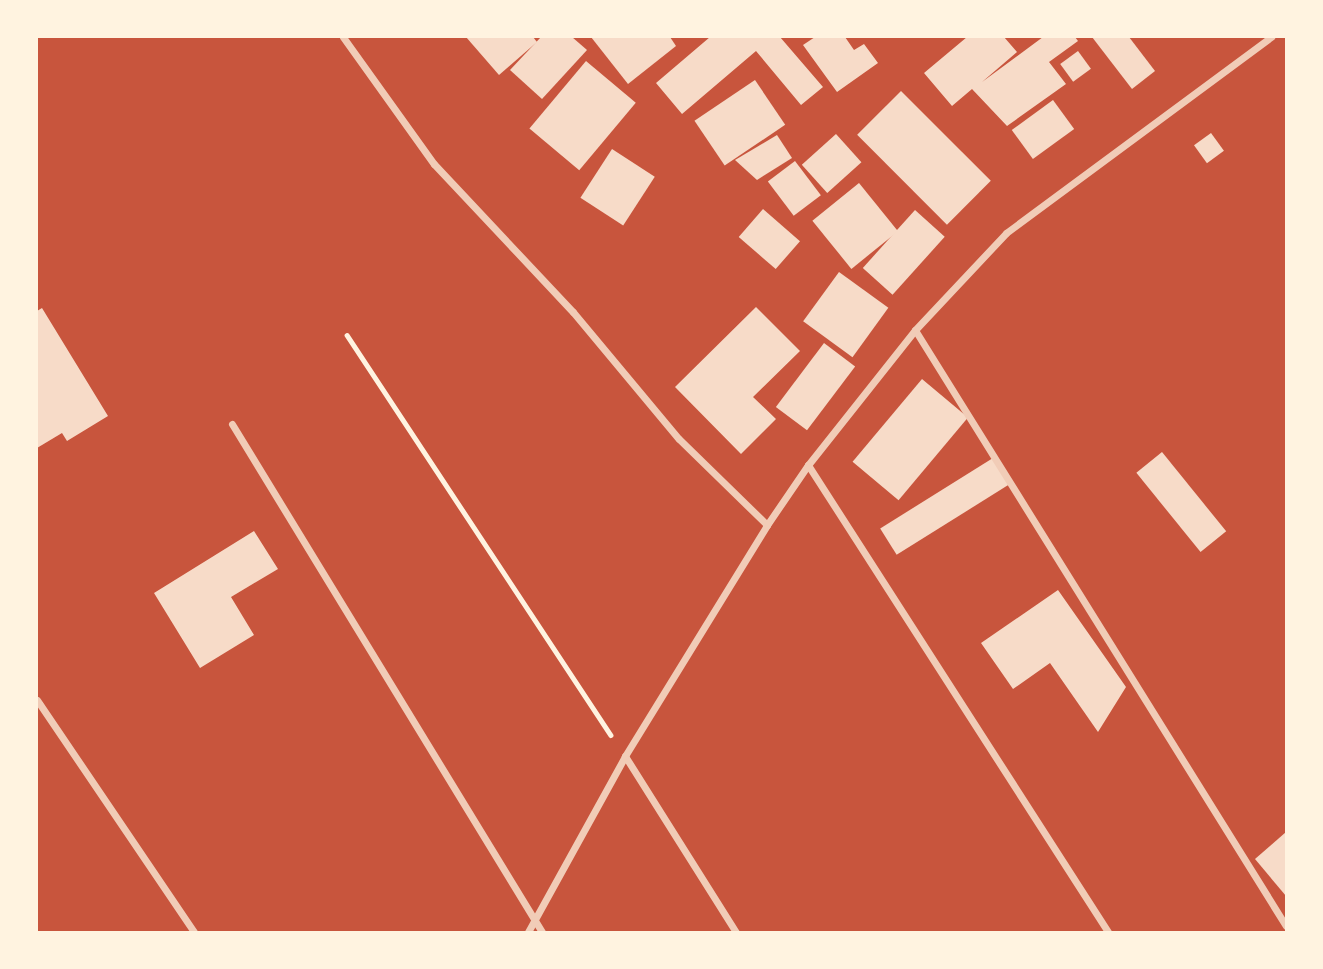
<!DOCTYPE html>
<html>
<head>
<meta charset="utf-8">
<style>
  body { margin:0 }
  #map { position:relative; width:1323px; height:969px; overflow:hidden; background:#c8553d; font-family:"Archivo Narrow",sans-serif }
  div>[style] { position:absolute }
  .building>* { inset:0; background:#f7dbc8; transform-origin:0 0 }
  .path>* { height:4.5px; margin:-2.25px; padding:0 2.25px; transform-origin:2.25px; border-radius:2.25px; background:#fff3e0 }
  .minor>* { height:7px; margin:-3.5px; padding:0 3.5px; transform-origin:3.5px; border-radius:3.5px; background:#f1ccb7 }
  span { translate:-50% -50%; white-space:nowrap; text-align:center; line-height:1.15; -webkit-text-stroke:6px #fff3e0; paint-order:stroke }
  .frame { position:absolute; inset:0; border:38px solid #fff3e0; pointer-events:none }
</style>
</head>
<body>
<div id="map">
  <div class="building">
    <div style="clip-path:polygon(466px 37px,533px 37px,537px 42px,499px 75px)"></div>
    <div style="clip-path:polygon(541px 37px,572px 37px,587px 50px,542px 99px,510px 70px)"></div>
    <div style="clip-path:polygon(591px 37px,670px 37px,676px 46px,628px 84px)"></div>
    <div style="clip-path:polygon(710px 37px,780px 37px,823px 87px,801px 105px,756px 51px,682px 114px,656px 83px)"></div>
    <div style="clip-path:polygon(815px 37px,845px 37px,854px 50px,864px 44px,878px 63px,837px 92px,803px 45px)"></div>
    <div style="clip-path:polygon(967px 37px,1004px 37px,1017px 52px,982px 82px,1043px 37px,1075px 37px,1078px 41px,1049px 62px,1066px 84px,1007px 126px,972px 89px,952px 106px,924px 73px)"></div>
    <div style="clip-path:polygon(1092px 37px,1129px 37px,1155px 71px,1132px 89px)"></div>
    <div style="left:1078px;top:51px;width:22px;height:22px;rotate:54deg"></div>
    <div style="left:586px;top:61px;width:65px;height:88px;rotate:40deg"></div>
    <div style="left:755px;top:80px;width:54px;height:73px;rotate:56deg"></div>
    <div style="left:901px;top:91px;width:127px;height:62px;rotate:45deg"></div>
    <div style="left:1053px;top:100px;width:36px;height:51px;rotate:54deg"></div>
    <div style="left:1211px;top:133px;width:22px;height:21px;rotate:54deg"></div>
    <div style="left:836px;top:134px;width:38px;height:46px;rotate:48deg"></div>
    <div style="clip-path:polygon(777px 135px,792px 158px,757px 180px,735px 160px)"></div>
    <div style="left:612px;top:149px;width:51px;height:58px;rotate:33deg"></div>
    <div style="left:795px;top:161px;width:43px;height:34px;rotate:53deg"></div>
    <div style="left:859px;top:183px;width:62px;height:60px;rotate:51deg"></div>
    <div style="left:763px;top:209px;width:49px;height:37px;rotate:41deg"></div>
    <div style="left:915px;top:210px;width:40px;height:78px;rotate:42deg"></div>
    <div style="left:839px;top:272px;width:61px;height:61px;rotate:36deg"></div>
    <div style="clip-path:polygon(756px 307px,800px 351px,753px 397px,776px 419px,741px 454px,675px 387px)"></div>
    <div style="clip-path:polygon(42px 308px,108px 416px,67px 441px,62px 433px,37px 448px,37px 311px)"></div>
    <div style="left:824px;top:343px;width:39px;height:80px;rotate:37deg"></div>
    <div style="left:922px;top:379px;width:60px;height:108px;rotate:40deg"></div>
    <div style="left:1162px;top:452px;width:102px;height:33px;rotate:51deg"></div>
    <div style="left:993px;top:458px;width:31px;height:133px;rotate:58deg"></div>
    <div style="clip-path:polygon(254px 531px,278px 569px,231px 597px,254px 635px,200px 668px,154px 593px)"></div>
    <div style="clip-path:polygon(1058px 590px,1126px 687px,1098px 732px,1050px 663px,1013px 689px,981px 643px)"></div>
    <div style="clip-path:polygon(1286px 832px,1286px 896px,1255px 859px)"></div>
  </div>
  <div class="path">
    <div style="left:347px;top:335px;width:479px;rotate:56.6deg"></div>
  </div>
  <div class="minor">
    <div style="left:343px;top:37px;width:156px;rotate:54.4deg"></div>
    <div style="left:434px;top:164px;width:203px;rotate:46.8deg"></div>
    <div style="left:573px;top:312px;width:165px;rotate:50.2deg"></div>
    <div style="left:679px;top:439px;width:123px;rotate:44.3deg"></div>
    <div style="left:915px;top:330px;width:702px;rotate:58.1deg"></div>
    <div style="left:232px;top:424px;width:595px;rotate:58.61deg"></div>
    <div style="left:808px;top:465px;width:555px;rotate:57.28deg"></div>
    <div style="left:37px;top:700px;width:280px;rotate:55.9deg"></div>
    <div style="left:625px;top:756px;width:208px;rotate:57.8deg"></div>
    <div style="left:528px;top:932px;width:201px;rotate:-61.1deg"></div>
    <div style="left:625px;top:756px;width:271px;rotate:-58.4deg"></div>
    <div style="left:767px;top:525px;width:73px;rotate:-55.7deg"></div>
    <div style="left:808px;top:465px;width:172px;rotate:-51.6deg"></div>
    <div style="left:915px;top:330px;width:133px;rotate:-46.8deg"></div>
    <div style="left:1006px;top:233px;width:330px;rotate:-36.5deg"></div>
  </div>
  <div class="frame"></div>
</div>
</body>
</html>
